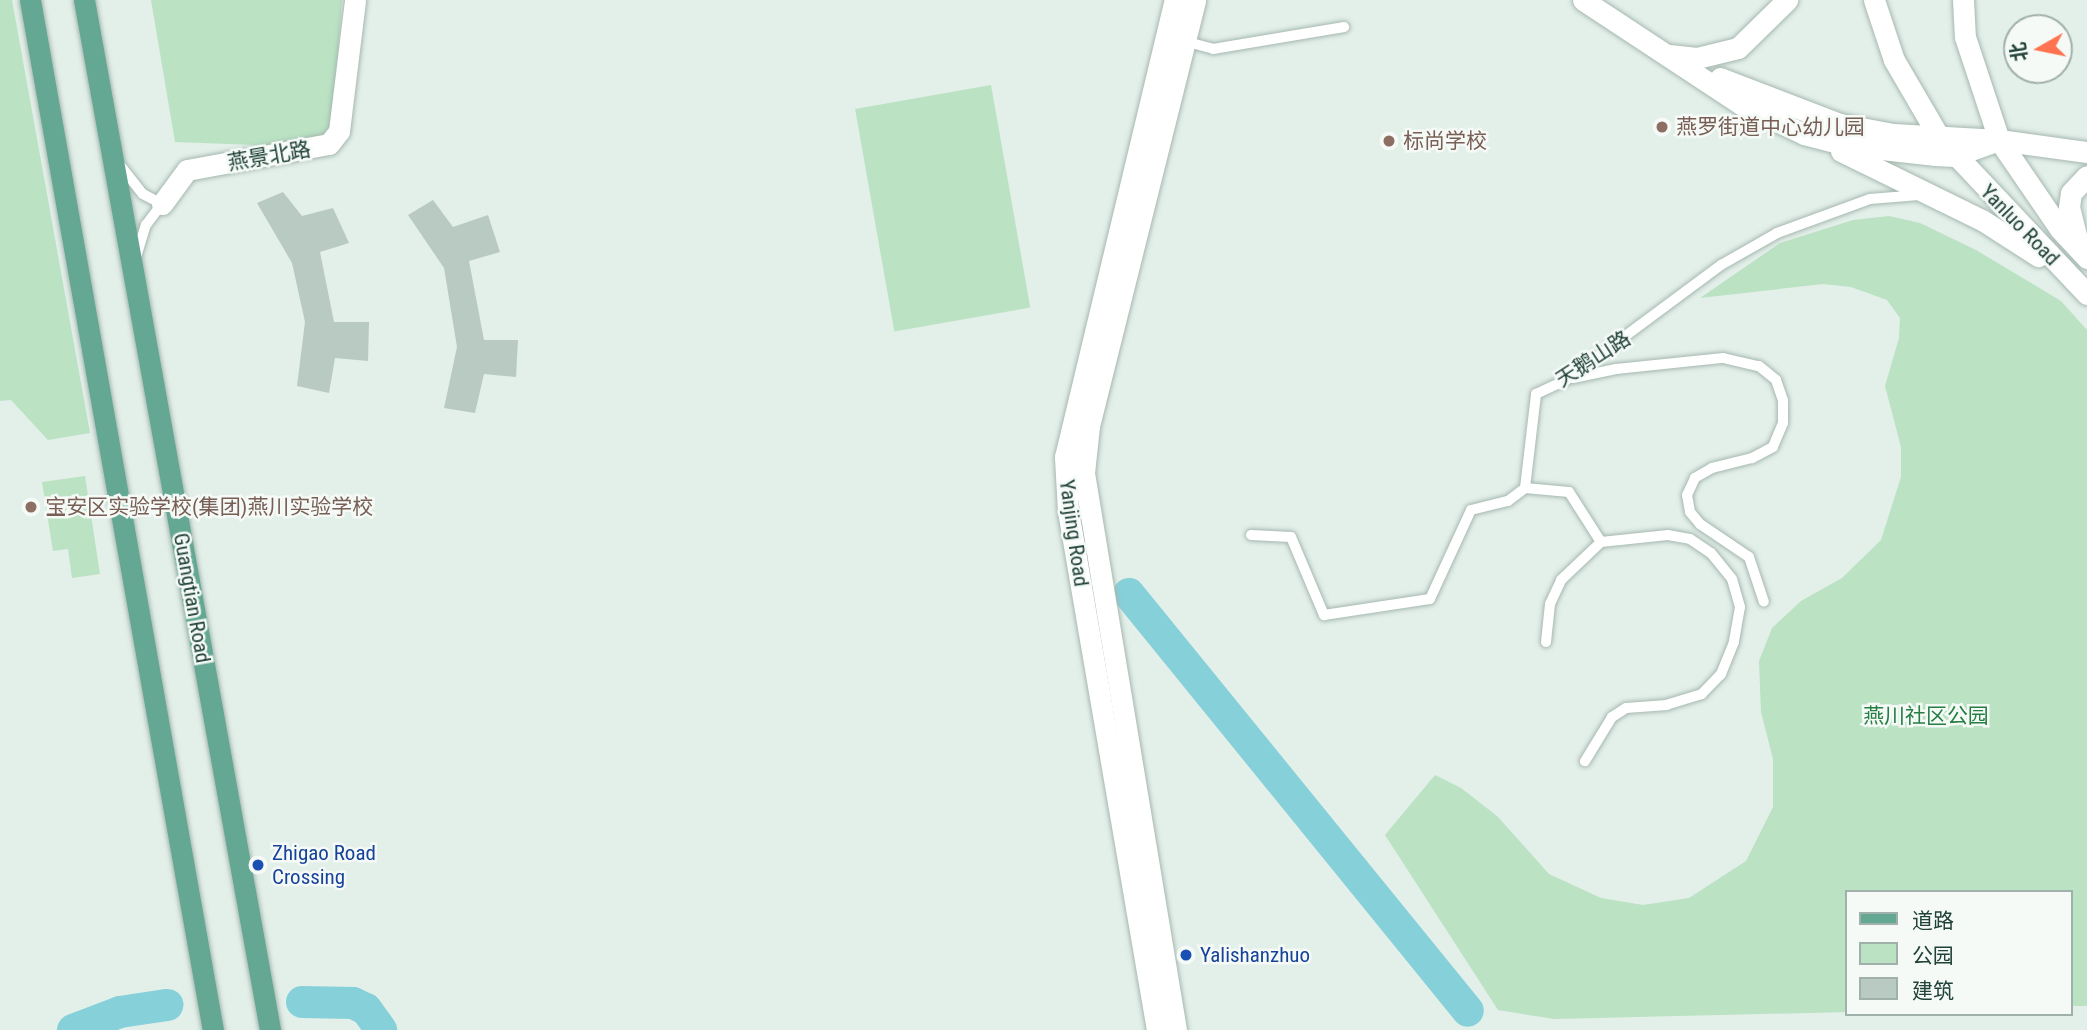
<!DOCTYPE html>
<html>
<head>
<meta charset="utf-8">
<style>
  body { margin:0 }
  #map { position:relative; width:2087px; height:1030px; overflow:hidden; background:#e3efe9; font-family:"Roboto Condensed","Noto Sans SC",sans-serif }
  div>[style] { position:absolute }
  .green>* { inset:0; background:#bae2c3; transform-origin:0 0 }
  .river>* { height:32px; margin:-16px; padding:0 16px; transform-origin:16px; border-radius:16px; background:#86d0d9 }
  .building>* { inset:0; background:#b8cac2 }
  .roads { filter:drop-shadow(0 0 2px #a5b8b0) drop-shadow(0 0 2px #a5b8b0) }
  .lane>* { height:10px; margin:-5px; padding:0 5px; transform-origin:5px; border-radius:5px; background:#fff }
  .street>* { height:21px; margin:-10.5px; padding:0 10.5px; transform-origin:10.5px; border-radius:10.5px; background:#fff }
  .secondary>* { height:21px; margin:-10.5px; padding:0 10.5px; transform-origin:10.5px; border-radius:10.5px; background:#fff }
  .primary>* { height:21px; margin:-10.5px; padding:0 10.5px; transform-origin:10.5px; border-radius:10.5px; background:#64a893 }
  .dots>* { width:19px; height:19px; translate:-50% -50%; box-sizing:border-box; border:4px solid #f5faf7; border-radius:50% }
  span { translate:-50% -50%; white-space:nowrap; text-align:center; line-height:1.15; -webkit-text-stroke:5px #f5faf7; paint-order:stroke }
  .education-label { font-size:21px; color:#785e54 }
  .left { translate:0 -50%; text-align:left }
  .street-label { font-size:21px; color:#214238 }
  .park-label { font-size:21px; color:#267e44 }
  .transit-label { font-size:21px; color:#164399 }
  .legend { position:absolute; left:1845px; top:890px; width:228px; height:126px; box-sizing:border-box; background:#f5faf7; border:2px solid #a0b0ab; margin:0; padding:9px 12px; list-style:none; font-size:21px; color:#214238 }
  .legend li { display:flex; align-items:center; gap:14px; height:35px }
  .legend b { width:35px; border:2px solid #a0b0ab }
  .north { position:absolute; left:2003px; top:14px; width:70px; height:70px; box-sizing:border-box; background:#f5faf7; border:2px solid #a0b0ab; border-radius:50%; rotate:261deg; font-size:19px; font-weight:700; line-height:28px; text-align:center; color:#214238 }
  .north::after { content:''; display:block; margin:auto; width:24px; height:32px; background:#ff7351; clip-path:polygon(50% 0,100% 100%,50% 72%,0 100%) }
</style>
</head>
<body>
<div id="map">
  <div class="green">
    <div style="clip-path:polygon(0 0,12px 0,90px 433px,48px 440px,11px 400px,0 401px)"></div>
    <div style="clip-path:polygon(151px 0,342px 0,332px 132px,309px 147px,175px 142px)"></div>
    <div style="left:991px;top:85px;width:226px;height:138px;rotate:80deg"></div>
    <div style="clip-path:polygon(1889px 216px,1920px 223px,1976px 250px,2061px 301px,2087px 330px,2087px 1006px,2071px 1006px,2071px 892px,1847px 892px,1847px 1012px,1554px 1019px,1498px 1010px,1385px 835px,1435px 775px,1461px 788px,1497px 816px,1549px 874px,1601px 898px,1643px 905px,1689px 898px,1746px 861px,1773px 807px,1773px 759px,1761px 712px,1759px 661px,1772px 628px,1801px 601px,1842px 578px,1881px 540px,1901px 477px,1901px 447px,1885px 386px,1899px 338px,1900px 318px,1887px 300px,1851px 287px,1823px 284px,1700px 298px,1780px 243px,1853px 220px)"></div>
    <div style="clip-path:polygon(85px 476px,100px 574px,72px 578px,68px 549px,53px 551px,42px 482px)"></div>
  </div>
  <div class="river">
    <div style="left:1129px;top:594px;width:537px;rotate:50.89deg"></div>
    <div style="left:302px;top:1002px;width:51px;rotate:1.1deg"></div>
    <div style="left:353px;top:1003px;width:14px;rotate:25deg"></div>
    <div style="left:366px;top:1009px;width:26px;rotate:54deg"></div>
    <div style="left:73px;top:1030px;width:50px;rotate:-21deg"></div>
    <div style="left:120px;top:1012px;width:48px;rotate:-8.5deg"></div>
  </div>
  <div class="building">
    <div style="clip-path:polygon(283px 192px,302px 216px,333px 208px,349px 243px,320px 252px,334px 322px,369px 322px,368px 361px,335px 358px,329px 393px,297px 386px,305px 322px,292px 263px,257px 203px)"></div>
    <div style="clip-path:polygon(433px 200px,453px 227px,488px 215px,500px 252px,469px 261px,484px 340px,518px 340px,516px 377px,484px 374px,475px 413px,444px 408px,457px 347px,444px 268px,408px 215px)"></div>
  </div>
  <div class="roads">
    <div class="lane">
      <div style="left:1184px;top:41px;width:30px;rotate:15deg"></div>
      <div style="left:1213px;top:49px;width:133px;rotate:-9.5deg"></div>
      <div style="left:120px;top:165px;width:37px;rotate:52deg"></div>
      <div style="left:143px;top:194px;width:21px;rotate:28deg"></div>
      <div style="left:136px;top:257px;width:34px;rotate:-73deg"></div>
      <div style="left:146px;top:225px;width:26px;rotate:-53deg"></div>
      <div style="left:1573px;top:378px;width:44px;rotate:-11.8deg"></div>
      <div style="left:1616px;top:369px;width:108px;rotate:-5.9deg"></div>
      <div style="left:1723px;top:358px;width:37px;rotate:13deg"></div>
      <div style="left:1759px;top:366px;width:22px;rotate:39deg"></div>
      <div style="left:1776px;top:380px;width:21px;rotate:71deg"></div>
      <div style="left:1783px;top:400px;width:23px;rotate:90deg"></div>
      <div style="left:1783px;top:423px;width:26px;rotate:113deg"></div>
      <div style="left:1773px;top:447px;width:24px;rotate:152deg"></div>
      <div style="left:1752px;top:458px;width:41px;rotate:166deg"></div>
      <div style="left:1712px;top:468px;width:20px;rotate:150deg"></div>
      <div style="left:1695px;top:478px;width:19px;rotate:115deg"></div>
      <div style="left:1687px;top:495px;width:17px;rotate:80deg"></div>
      <div style="left:1690px;top:512px;width:16px;rotate:50deg"></div>
      <div style="left:1700px;top:524px;width:59px;rotate:34deg"></div>
      <div style="left:1749px;top:557px;width:47px;rotate:71.6deg"></div>
      <div style="left:1525px;top:488px;width:44px;rotate:5.2deg"></div>
      <div style="left:1569px;top:492px;width:59px;rotate:57.4deg"></div>
      <div style="left:1601px;top:542px;width:67px;rotate:-6deg"></div>
      <div style="left:1668px;top:535px;width:22px;rotate:10deg"></div>
      <div style="left:1690px;top:539px;width:25px;rotate:34deg"></div>
      <div style="left:1711px;top:553px;width:33px;rotate:51deg"></div>
      <div style="left:1732px;top:579px;width:29px;rotate:74deg"></div>
      <div style="left:1740px;top:607px;width:36px;rotate:100deg"></div>
      <div style="left:1734px;top:642px;width:35px;rotate:112deg"></div>
      <div style="left:1721px;top:674px;width:28px;rotate:134deg"></div>
      <div style="left:1702px;top:694px;width:37px;rotate:163deg"></div>
      <div style="left:1667px;top:705px;width:41px;rotate:175.8deg"></div>
      <div style="left:1626px;top:708px;width:17px;rotate:147deg"></div>
      <div style="left:1612px;top:717px;width:52px;rotate:121.5deg"></div>
      <div style="left:1251px;top:535px;width:40px;rotate:2.9deg"></div>
      <div style="left:1291px;top:537px;width:85px;rotate:67.1deg"></div>
      <div style="left:1324px;top:615px;width:107px;rotate:-8.6deg"></div>
      <div style="left:1430px;top:599px;width:98px;rotate:-65.3deg"></div>
      <div style="left:1471px;top:510px;width:38px;rotate:-14deg"></div>
      <div style="left:1508px;top:501px;width:21px;rotate:-37deg"></div>
      <div style="left:1525px;top:488px;width:95px;rotate:-83.3deg"></div>
      <div style="left:1536px;top:394px;width:33px;rotate:-25deg"></div>
      <div style="left:1566px;top:380px;width:193px;rotate:-36.6deg"></div>
      <div style="left:1721px;top:265px;width:64px;rotate:-29.7deg"></div>
      <div style="left:1777px;top:233px;width:99px;rotate:-20.1deg"></div>
      <div style="left:1870px;top:199px;width:49px;rotate:-4.7deg"></div>
      <div style="left:1546px;top:642px;width:38px;rotate:-84deg"></div>
      <div style="left:1550px;top:604px;width:26px;rotate:-65deg"></div>
      <div style="left:1561px;top:580px;width:55px;rotate:-43.5deg"></div>
    </div>
    <div class="street">
      <div style="left:162px;top:204px;width:42px;rotate:-53.7deg"></div>
      <div style="left:187px;top:170px;width:144px;rotate:-10.4deg"></div>
      <div style="left:329px;top:144px;width:16px;rotate:-52deg"></div>
      <div style="left:339px;top:131px;width:132px;rotate:-83deg"></div>
    </div>
    <div class="secondary">
      <div style="left:1583px;top:0;width:189px;rotate:33.4deg"></div>
      <div style="left:1741px;top:104px;width:70px;rotate:25.5deg"></div>
      <div style="left:1804px;top:134px;width:43px;rotate:14.7deg"></div>
      <div style="left:1846px;top:145px;width:90px;rotate:6.4deg"></div>
      <div style="left:1935px;top:155px;width:19px;rotate:3deg"></div>
      <div style="left:1954px;top:156px;width:48px;rotate:-19.6deg"></div>
      <div style="left:1874px;top:0;width:63px;rotate:71.6deg"></div>
      <div style="left:1894px;top:60px;width:89px;rotate:59.7deg"></div>
      <div style="left:1939px;top:137px;width:216px;rotate:46.7deg"></div>
      <div style="left:1963px;top:0;width:37px;rotate:87deg"></div>
      <div style="left:1965px;top:37px;width:108px;rotate:71.7deg"></div>
      <div style="left:1999px;top:140px;width:108px;rotate:55.6deg"></div>
      <div style="left:2060px;top:229px;width:40px;rotate:47deg"></div>
      <div style="left:1669px;top:55px;width:28px;rotate:6deg"></div>
      <div style="left:1697px;top:58px;width:42px;rotate:-13.7deg"></div>
      <div style="left:1738px;top:48px;width:69px;rotate:-44.4deg"></div>
      <div style="left:1720px;top:78px;width:129px;rotate:21deg"></div>
      <div style="left:1840px;top:124px;width:54px;rotate:10.7deg"></div>
      <div style="left:1893px;top:134px;width:106px;rotate:3.2deg"></div>
      <div style="left:1999px;top:140px;width:89px;rotate:7.8deg"></div>
      <div style="left:1841px;top:151px;width:157px;rotate:26.1deg"></div>
      <div style="left:1982px;top:220px;width:67px;rotate:32.7deg"></div>
      <div style="left:2078px;top:243px;width:37px;rotate:-104deg"></div>
      <div style="left:2069px;top:207px;width:14px;rotate:-82deg"></div>
      <div style="left:2071px;top:193px;width:23px;rotate:-47deg"></div>
      <div style="left:1157px;top:1030px;width:527px;rotate:-99.73deg"></div>
      <div style="left:1068px;top:511px;width:54px;rotate:-93.2deg"></div>
      <div style="left:1065px;top:457px;width:470px;rotate:-76.5deg"></div>
      <div style="left:1176px;top:1030px;width:565px;rotate:-99.38deg"></div>
      <div style="left:1084px;top:473px;width:47px;rotate:-83.9deg"></div>
      <div style="left:1089px;top:426px;width:439px;rotate:-76deg"></div>
    </div>
    <div class="primary">
      <div style="left:30px;top:0;width:1046px;rotate:79.93deg"></div>
      <div style="left:84px;top:0;width:1047px;rotate:79.76deg"></div>
    </div>
  </div>
  <div class="dots">
    <div style="left:1662px;top:127px;background:#8d6e63"></div>
    <div style="left:1389px;top:141px;background:#8d6e63"></div>
    <div style="left:31px;top:507px;background:#8d6e63"></div>
    <div style="left:258px;top:865px;background:#1a4fb4"></div>
    <div style="left:1186px;top:955px;background:#1a4fb4"></div>
  </div>
  <div class="education-label">
    <span class="left" style="left:1676px;top:127px">燕罗街道中心幼儿园</span>
    <span class="left" style="left:1403px;top:141px">标尚学校</span>
    <span class="left" style="left:45px;top:507px">宝安区实验学校(集团)燕川实验学校</span>
  </div>
  <div class="street-label">
    <span style="left:269px;top:156px;rotate:-10deg">燕景北路</span>
    <span style="left:2020px;top:225px;rotate:46deg">Yanluo Road</span>
    <span style="left:1593px;top:359px;rotate:-33deg">天鹅山路</span>
    <span style="left:1074px;top:533px;rotate:82deg">Yanjing Road</span>
    <span style="left:192px;top:598px;rotate:80deg">Guangtian Road</span>
  </div>
  <div class="park-label">
    <span style="left:1926px;top:716px">燕川社区公园</span>
  </div>
  <div class="transit-label">
    <span class="left" style="left:272px;top:865px">Zhigao Road<br>Crossing</span>
    <span class="left" style="left:1200px;top:955px">Yalishanzhuo</span>
  </div>
  <ul class="legend">
  <li><b style="height:9px;background:#64a893"></b>道路</li>
  <li><b style="height:19px;background:#bae2c3"></b>公园</li>
  <li><b style="height:19px;background:#b8cac2"></b>建筑</li>
  </ul>
  <div class="north">北</div>
</div>
</body>
</html>
